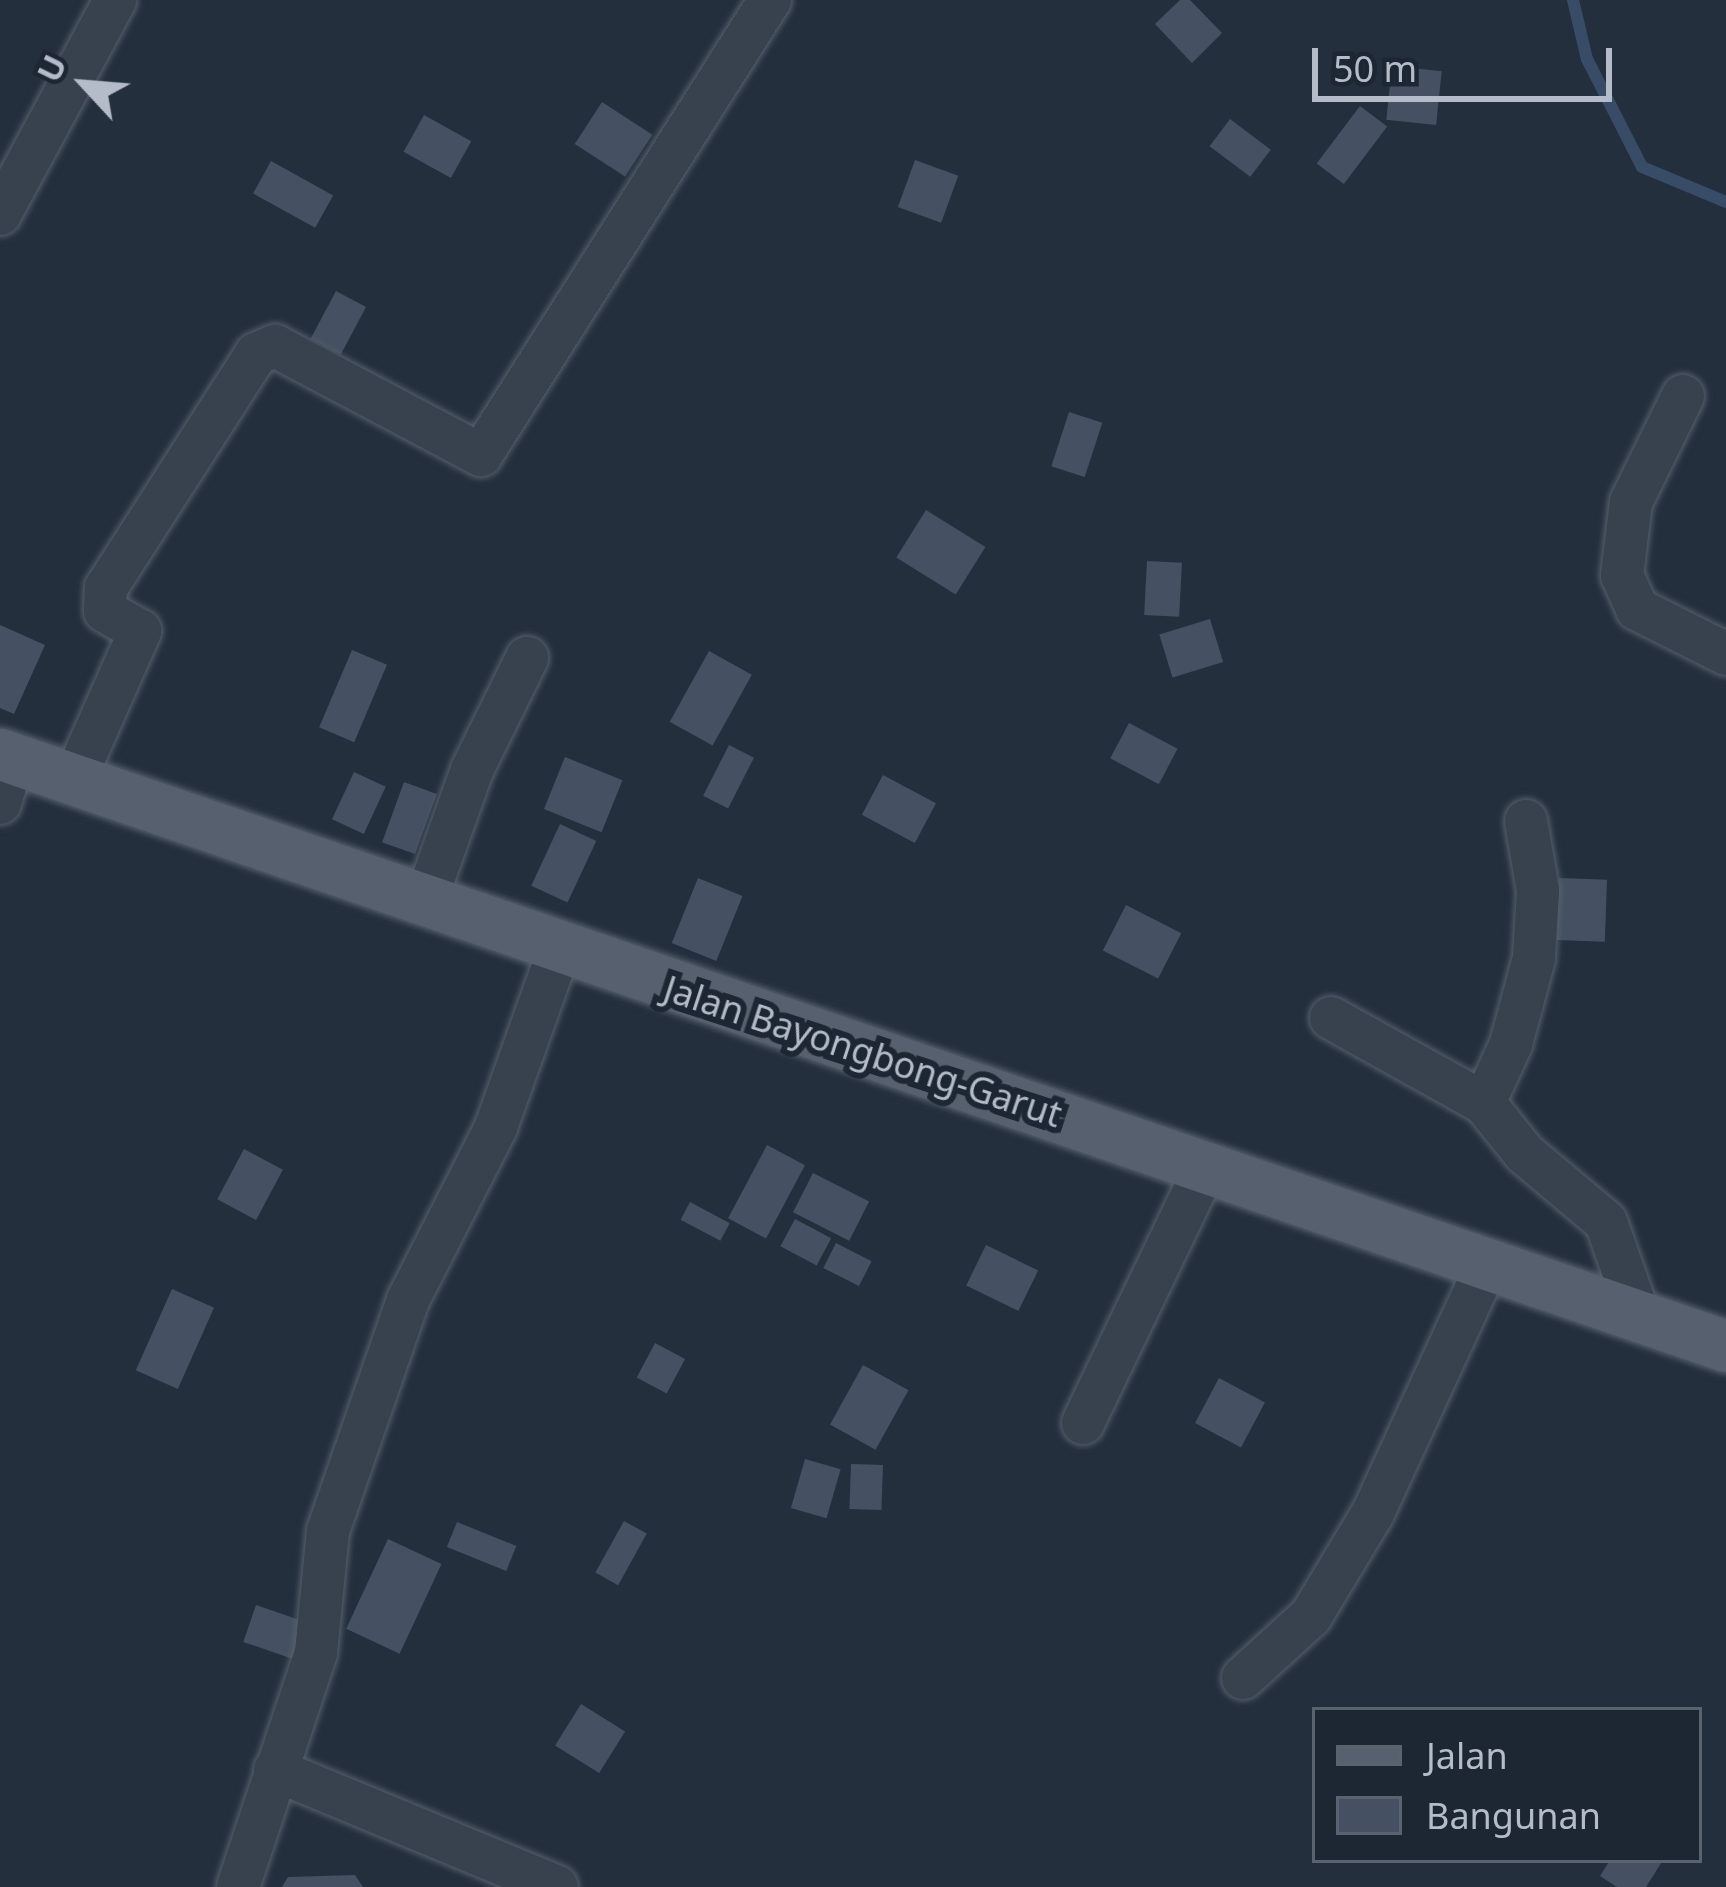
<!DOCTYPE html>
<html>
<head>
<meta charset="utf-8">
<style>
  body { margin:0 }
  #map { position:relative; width:1726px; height:1887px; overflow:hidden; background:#242f3e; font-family:"Noto Sans",sans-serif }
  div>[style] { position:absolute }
  .stream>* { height:12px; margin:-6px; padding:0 6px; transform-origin:6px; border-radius:6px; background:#394c67 }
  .building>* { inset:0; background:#455162; transform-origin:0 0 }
  .roads { filter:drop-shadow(0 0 3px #565f6c) drop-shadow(0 0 3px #565f6c) }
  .minor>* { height:42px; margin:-21px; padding:0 21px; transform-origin:21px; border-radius:21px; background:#38414e }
  .major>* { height:51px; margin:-25.5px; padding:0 25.5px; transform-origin:25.5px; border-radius:25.5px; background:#56606e }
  span { translate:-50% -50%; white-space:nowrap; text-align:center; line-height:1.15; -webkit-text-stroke:12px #1d2633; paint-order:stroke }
  .street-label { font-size:36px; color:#b4bcc9 }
  .legend { position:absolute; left:1312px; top:1707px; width:390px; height:156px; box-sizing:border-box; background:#1d2633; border:3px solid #59626f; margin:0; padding:15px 21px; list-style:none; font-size:36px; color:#b4bcc9 }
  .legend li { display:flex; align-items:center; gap:24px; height:60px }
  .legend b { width:60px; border:3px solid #59626f }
  .north { position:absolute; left:24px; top:24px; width:120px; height:120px; -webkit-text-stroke:9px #1d2633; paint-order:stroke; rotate:296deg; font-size:33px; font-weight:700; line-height:48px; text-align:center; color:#b4bcc9 }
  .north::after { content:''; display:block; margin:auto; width:42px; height:54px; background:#b4bcc9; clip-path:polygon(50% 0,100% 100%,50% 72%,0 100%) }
  .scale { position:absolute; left:1312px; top:48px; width:300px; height:54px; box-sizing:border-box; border:6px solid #b4bcc9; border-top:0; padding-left:15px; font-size:36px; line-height:42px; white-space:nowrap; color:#b4bcc9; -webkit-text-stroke:9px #1d2633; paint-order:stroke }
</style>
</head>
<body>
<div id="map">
  <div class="stream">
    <div style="left:1573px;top:0;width:61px;rotate:76.7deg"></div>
    <div style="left:1587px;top:59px;width:121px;rotate:63deg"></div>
    <div style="left:1642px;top:167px;width:91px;rotate:22.6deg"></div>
  </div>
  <div class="building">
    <div style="clip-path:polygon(1180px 0,1190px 0,1222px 33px,1192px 63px,1155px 24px)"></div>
    <div style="left:1392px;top:66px;width:50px;height:54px;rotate:6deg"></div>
    <div style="left:602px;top:102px;width:60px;height:50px;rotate:33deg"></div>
    <div style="left:1360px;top:106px;width:34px;height:72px;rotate:37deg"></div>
    <div style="left:424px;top:115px;width:54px;height:42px;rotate:29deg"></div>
    <div style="left:1230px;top:119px;width:51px;height:34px;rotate:37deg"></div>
    <div style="left:915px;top:160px;width:46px;height:50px;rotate:20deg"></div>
    <div style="left:271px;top:161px;width:71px;height:37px;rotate:29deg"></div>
    <div style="left:336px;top:291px;width:34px;height:54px;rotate:28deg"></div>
    <div style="left:1069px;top:412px;width:35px;height:57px;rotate:18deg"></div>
    <div style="left:926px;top:510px;width:70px;height:56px;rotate:32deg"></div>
    <div style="left:1147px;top:561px;width:35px;height:54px;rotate:3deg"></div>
    <div style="left:1210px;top:619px;width:45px;height:53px;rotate:73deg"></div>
    <div style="clip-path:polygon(0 625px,45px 645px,14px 714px,0 708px)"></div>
    <div style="left:352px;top:650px;width:38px;height:84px;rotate:23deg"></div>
    <div style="left:709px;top:651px;width:49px;height:81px;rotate:29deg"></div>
    <div style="left:1129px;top:723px;width:55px;height:40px;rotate:28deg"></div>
    <div style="left:729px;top:745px;width:28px;height:57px;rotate:27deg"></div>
    <div style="left:565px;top:757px;width:62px;height:56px;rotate:22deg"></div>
    <div style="left:354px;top:772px;width:35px;height:52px;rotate:25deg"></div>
    <div style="left:883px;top:775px;width:60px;height:45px;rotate:28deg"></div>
    <div style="left:404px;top:782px;width:35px;height:64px;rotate:20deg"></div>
    <div style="left:560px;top:824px;width:40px;height:68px;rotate:25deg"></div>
    <div style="left:698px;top:878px;width:48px;height:70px;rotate:22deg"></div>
    <div style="left:1559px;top:878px;width:48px;height:62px;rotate:2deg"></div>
    <div style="left:1126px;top:905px;width:62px;height:51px;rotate:27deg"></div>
    <div style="left:767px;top:1145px;width:43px;height:83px;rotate:28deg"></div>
    <div style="left:244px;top:1149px;width:44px;height:57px;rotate:28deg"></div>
    <div style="left:813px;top:1173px;width:63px;height:44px;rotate:27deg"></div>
    <div style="left:690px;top:1202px;width:45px;height:20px;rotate:28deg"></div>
    <div style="left:795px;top:1219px;width:41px;height:31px;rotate:28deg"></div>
    <div style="left:836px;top:1243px;width:40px;height:28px;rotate:27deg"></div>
    <div style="left:986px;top:1245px;width:58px;height:45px;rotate:26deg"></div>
    <div style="left:172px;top:1289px;width:46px;height:89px;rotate:24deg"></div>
    <div style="left:655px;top:1343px;width:34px;height:39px;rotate:28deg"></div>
    <div style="left:863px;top:1365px;width:52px;height:68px;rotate:29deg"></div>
    <div style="left:1219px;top:1378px;width:52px;height:51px;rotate:28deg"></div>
    <div style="left:805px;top:1459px;width:37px;height:51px;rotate:16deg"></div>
    <div style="left:851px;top:1464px;width:32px;height:45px;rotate:2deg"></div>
    <div style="left:624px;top:1521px;width:26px;height:59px;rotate:29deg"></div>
    <div style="left:457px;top:1522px;width:64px;height:27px;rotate:22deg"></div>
    <div style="left:388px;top:1539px;width:59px;height:99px;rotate:25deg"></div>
    <div style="left:256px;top:1605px;width:57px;height:39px;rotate:19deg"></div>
    <div style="left:581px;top:1704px;width:52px;height:49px;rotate:32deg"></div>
    <div style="clip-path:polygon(1610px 1860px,1663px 1860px,1646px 1887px,1617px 1887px,1600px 1876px)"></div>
    <div style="clip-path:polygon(355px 1875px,363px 1887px,282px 1887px,288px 1877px)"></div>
  </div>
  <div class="roads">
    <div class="minor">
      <div style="left:0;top:214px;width:243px;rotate:-61.7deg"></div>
      <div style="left:1683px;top:396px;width:118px;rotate:116.1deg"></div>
      <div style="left:1631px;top:502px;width:74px;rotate:97deg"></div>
      <div style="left:1622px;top:575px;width:37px;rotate:66deg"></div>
      <div style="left:1637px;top:609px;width:100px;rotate:26.8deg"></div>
      <div style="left:75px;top:778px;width:161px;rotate:-66.1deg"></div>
      <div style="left:140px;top:631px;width:40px;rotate:-150.3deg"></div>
      <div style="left:105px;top:611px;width:23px;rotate:-88deg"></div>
      <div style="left:106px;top:588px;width:278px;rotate:-57.3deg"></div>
      <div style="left:256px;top:354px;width:21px;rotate:-23deg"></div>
      <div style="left:275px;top:346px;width:233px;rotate:27.9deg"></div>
      <div style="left:481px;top:455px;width:539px;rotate:-57.58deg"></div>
      <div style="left:0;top:803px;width:46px;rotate:-73.5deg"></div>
      <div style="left:425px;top:902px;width:140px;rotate:-70.4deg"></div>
      <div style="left:472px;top:770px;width:125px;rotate:-63.8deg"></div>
      <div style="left:1331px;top:1018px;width:175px;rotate:29.1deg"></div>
      <div style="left:1484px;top:1103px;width:64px;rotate:51.3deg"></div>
      <div style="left:1524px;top:1153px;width:107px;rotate:40.1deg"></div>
      <div style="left:1606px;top:1222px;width:100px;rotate:70.7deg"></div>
      <div style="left:1484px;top:1103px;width:65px;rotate:-65.4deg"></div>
      <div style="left:1511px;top:1044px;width:89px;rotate:-75deg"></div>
      <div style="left:1534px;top:958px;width:67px;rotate:-86.6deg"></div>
      <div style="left:1538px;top:891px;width:71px;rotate:-99.7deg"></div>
      <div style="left:1083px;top:1423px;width:285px;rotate:-64.4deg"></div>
      <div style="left:1243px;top:1678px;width:92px;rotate:-42.4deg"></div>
      <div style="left:1311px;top:1616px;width:120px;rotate:-59deg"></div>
      <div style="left:1373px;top:1513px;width:275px;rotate:-65.3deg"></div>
      <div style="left:275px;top:1770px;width:305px;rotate:22.5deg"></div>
      <div style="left:238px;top:1887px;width:247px;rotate:-71.6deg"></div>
      <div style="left:316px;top:1653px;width:123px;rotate:-84.4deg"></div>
      <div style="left:328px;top:1531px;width:244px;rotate:-70.9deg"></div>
      <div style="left:408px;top:1300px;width:194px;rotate:-63deg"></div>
      <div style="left:496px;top:1127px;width:188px;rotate:-70.4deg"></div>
    </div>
    <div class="major">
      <div style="left:0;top:754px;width:1825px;rotate:18.93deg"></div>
    </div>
  </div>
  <div class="street-label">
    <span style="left:863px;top:1051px;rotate:18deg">Jalan Bayongbong-Garut</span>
  </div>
  <ul class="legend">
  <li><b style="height:15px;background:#56606e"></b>Jalan</li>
  <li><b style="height:33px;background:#455162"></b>Bangunan</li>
  </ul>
  <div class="north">U</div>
  <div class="scale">50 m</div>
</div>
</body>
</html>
